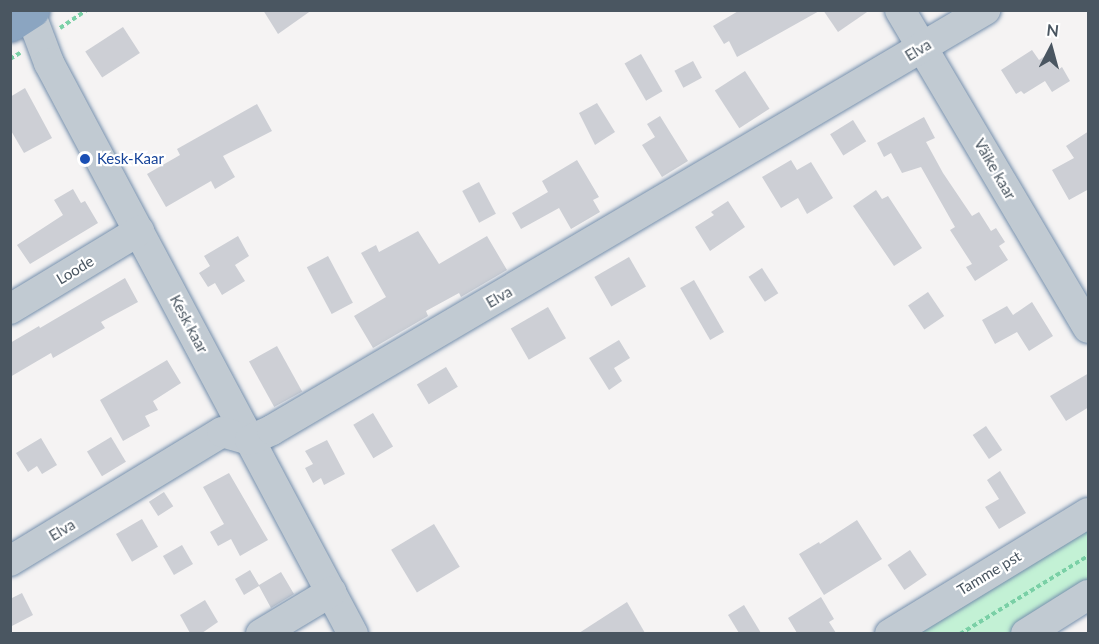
<!DOCTYPE html>
<html>
<head>
<meta charset="utf-8">
<style>
  body { margin:0 }
  #map { position:relative; width:1099px; height:644px; overflow:hidden; background:#f5f3f3; font-family:Lato,sans-serif }
  div>[style] { position:absolute }
  .green>* { inset:0; background:#c3f1d5 }
  .building>* { inset:0; background:#cdcfd5; transform-origin:0 0 }
  .path>* { height:4px; margin-top:-2px; transform-origin:0; background:repeating-linear-gradient(90deg,#7ad0a6 0 4.5px,transparent 0 7.5px) }
  .roads { filter:drop-shadow(0 0 2px #7690ad) drop-shadow(0 0 2px #7690ad) }
  .minor>* { height:30px; margin:-15px; padding:0 15px; transform-origin:15px; border-radius:15px; background:#c1cad2 }
  .highway>* { height:33px; margin:-16.5px; padding:0 16.5px; transform-origin:16.5px; border-radius:16.5px; background:#8ba5c1 }
  .dots>* { width:16px; height:16px; translate:-50% -50%; box-sizing:border-box; border:3px solid #fff; border-radius:50% }
  span { translate:-50% -50%; white-space:nowrap; text-align:center; line-height:1.15; -webkit-text-stroke:4.5px #fff; paint-order:stroke }
  .street-label { font-size:15px; color:#4a5661 }
  .transit-label { font-size:15px; color:#164399 }
  .left { translate:0 -50%; text-align:left }
  .frame { position:absolute; inset:0; border:12px solid #4a5661; pointer-events:none }
  .north { position:absolute; left:1021px; top:18px; width:60px; height:60px; -webkit-text-stroke:4px #fff; paint-order:stroke; rotate:6deg; font-size:16px; font-weight:700; line-height:24px; text-align:center; color:#4a5661 }
  .north::after { content:''; display:block; margin:auto; width:21px; height:27px; background:#4a5661; clip-path:polygon(50% 0,100% 100%,50% 72%,0 100%) }
</style>
</head>
<body>
<div id="map">
  <div class="green">
    <div style="clip-path:polygon(1088px 517px,1088px 587px,1012px 633px,896px 634px)"></div>
  </div>
  <div class="building">
    <div style="clip-path:polygon(263px 10px,312px 10px,278px 34px)"></div>
    <div style="clip-path:polygon(740px 10px,821px 10px,737px 57px,729px 41px,724px 44px,713px 26px)"></div>
    <div style="clip-path:polygon(823px 10px,870px 10px,838px 32px)"></div>
    <div style="left:123px;top:27px;width:31px;height:45px;rotate:57deg"></div>
    <div style="clip-path:polygon(1032px 50px,1039px 60px,1048px 54px,1058px 70px,1062px 67px,1070px 81px,1052px 92px,1045px 81px,1024px 94px,1021px 91px,1016px 94px,1001px 70px)"></div>
    <div style="left:641px;top:54px;width:43px;height:19px;rotate:60deg"></div>
    <div style="left:693px;top:61px;width:19px;height:21px;rotate:62deg"></div>
    <div style="left:745px;top:71px;width:45px;height:36px;rotate:57deg"></div>
    <div style="clip-path:polygon(25px 88px,52px 138px,24px 153px,10px 129px,10px 97px)"></div>
    <div style="clip-path:polygon(597px 103px,615px 132px,595px 145px,579px 113px)"></div>
    <div style="clip-path:polygon(257px 104px,272px 131px,223px 156px,235px 177px,215px 189px,211px 181px,166px 207px,147px 174px,180px 155px,177px 149px)"></div>
    <div style="clip-path:polygon(660px 116px,688px 161px,662px 177px,642px 145px,655px 137px,647px 124px)"></div>
    <div style="clip-path:polygon(924px 117px,935px 138px,926px 142px,943px 173px,972px 216px,979px 212px,991px 231px,996px 228px,1005px 242px,999px 246px,1008px 260px,975px 281px,966px 267px,972px 264px,950px 230px,955px 227px,921px 167px,902px 173px,891px 153px,884px 157px,877px 143px)"></div>
    <div style="left:853px;top:120px;width:25px;height:27px;rotate:58deg"></div>
    <div style="clip-path:polygon(1089px 131px,1089px 189px,1069px 200px,1052px 170px,1074px 158px,1066px 146px)"></div>
    <div style="clip-path:polygon(577px 160px,599px 197px,593px 200px,600px 212px,571px 229px,559px 208px,521px 229px,512px 213px,548px 192px,542px 181px)"></div>
    <div style="clip-path:polygon(791px 160px,797px 170px,811px 162px,833px 198px,807px 214px,798px 198px,781px 208px,762px 177px)"></div>
    <div style="left:479px;top:182px;width:36px;height:19px;rotate:62deg"></div>
    <div style="clip-path:polygon(73px 189px,81px 203px,85px 201px,98px 223px,30px 264px,17px 245px,63px 215px,54px 200px)"></div>
    <div style="clip-path:polygon(876px 190px,882px 199px,888px 196px,922px 248px,894px 266px,853px 206px)"></div>
    <div style="clip-path:polygon(728px 201px,745px 227px,710px 251px,695px 227px,714px 215px,711px 212px)"></div>
    <div style="clip-path:polygon(418px 231px,439px 264px,487px 236px,507px 270px,461px 297px,459px 293px,426px 311px,428px 316px,373px 348px,354px 316px,386px 297px,361px 253px,376px 245px,379px 252px)"></div>
    <div style="clip-path:polygon(238px 236px,249px 256px,235px 265px,245px 281px,222px 295px,215px 283px,208px 287px,199px 273px,210px 266px,204px 256px)"></div>
    <div style="left:328px;top:256px;width:53px;height:24px;rotate:62deg"></div>
    <div style="left:629px;top:257px;width:34px;height:40px;rotate:60deg"></div>
    <div style="left:762px;top:268px;width:30px;height:16px;rotate:57deg"></div>
    <div style="clip-path:polygon(125px 278px,138px 302px,101px 322px,105px 328px,53px 358px,51px 353px,10px 377px,10px 343px,39px 326px,40px 328px)"></div>
    <div style="left:694px;top:280px;width:60px;height:16px;rotate:60deg"></div>
    <div style="left:928px;top:292px;width:29px;height:24px;rotate:56deg"></div>
    <div style="clip-path:polygon(1032px 302px,1053px 336px,1029px 351px,1017px 332px,995px 344px,982px 320px,1007px 306px,1013px 315px)"></div>
    <div style="left:548px;top:307px;width:36px;height:43px;rotate:60deg"></div>
    <div style="clip-path:polygon(619px 340px,630px 358px,614px 368px,622px 381px,609px 390px,589px 358px)"></div>
    <div style="left:277px;top:346px;width:52px;height:32px;rotate:61deg"></div>
    <div style="clip-path:polygon(167px 360px,181px 383px,153px 401px,158px 410px,145px 416px,150px 426px,123px 441px,100px 400px)"></div>
    <div style="left:446px;top:367px;width:23px;height:34px;rotate:59deg"></div>
    <div style="clip-path:polygon(1089px 373px,1089px 407px,1066px 421px,1050px 396px)"></div>
    <div style="left:373px;top:413px;width:39px;height:23px;rotate:59deg"></div>
    <div style="left:986px;top:426px;width:29px;height:16px;rotate:56deg"></div>
    <div style="left:111px;top:437px;width:29px;height:28px;rotate:59deg"></div>
    <div style="clip-path:polygon(41px 438px,57px 465px,42px 474px,37px 466px,28px 472px,16px 453px)"></div>
    <div style="clip-path:polygon(327px 440px,345px 474px,324px 485px,321px 478px,313px 483px,305px 468px,313px 464px,305px 451px)"></div>
    <div style="clip-path:polygon(1000px 471px,1026px 513px,999px 529px,985px 507px,999px 499px,987px 480px)"></div>
    <div style="clip-path:polygon(229px 473px,268px 540px,240px 556px,231px 539px,218px 546px,210px 532px,224px 524px,203px 487px)"></div>
    <div style="left:164px;top:492px;width:17px;height:18px;rotate:57deg"></div>
    <div style="left:142px;top:519px;width:32px;height:30px;rotate:60deg"></div>
    <div style="clip-path:polygon(857px 520px,882px 559px,824px 595px,799px 554px,819px 542px,820px 544px)"></div>
    <div style="left:434px;top:524px;width:50px;height:50px;rotate:59deg"></div>
    <div style="left:182px;top:545px;width:22px;height:22px;rotate:60deg"></div>
    <div style="left:910px;top:550px;width:30px;height:27px;rotate:56deg"></div>
    <div style="clip-path:polygon(250px 570px,259px 585px,281px 572px,294px 594px,271px 608px,259px 586px,244px 595px,235px 579px)"></div>
    <div style="clip-path:polygon(22px 593px,33px 615px,10px 627px,10px 599px)"></div>
    <div style="clip-path:polygon(821px 597px,834px 619px,829px 622px,836px 633px,797px 633px,788px 618px)"></div>
    <div style="clip-path:polygon(205px 600px,218px 622px,202px 633px,190px 633px,180px 615px)"></div>
    <div style="clip-path:polygon(627px 602px,645px 633px,579px 633px)"></div>
    <div style="clip-path:polygon(744px 605px,761px 633px,739px 633px,728px 615px)"></div>
  </div>
  <div class="path">
    <div style="left:60px;top:28px;width:32px;rotate:-34deg"></div>
    <div style="left:10px;top:59px;width:12px;rotate:-31deg"></div>
    <div style="left:960px;top:634px;width:150px;rotate:-31.4deg"></div>
  </div>
  <div class="roads">
    <div class="minor">
      <div style="left:29px;top:10px;width:57px;rotate:69.3deg"></div>
      <div style="left:49px;top:63px;width:647px;rotate:61.97deg"></div>
      <div style="left:900px;top:10px;width:369px;rotate:59.4deg"></div>
      <div style="left:10px;top:309px;width:151px;rotate:-31.2deg"></div>
      <div style="left:10px;top:561px;width:248px;rotate:-31.3deg"></div>
      <div style="left:222px;top:432px;width:29px;rotate:16deg"></div>
      <div style="left:250px;top:440px;width:24px;rotate:-24deg"></div>
      <div style="left:272px;top:430px;width:828px;rotate:-30.5deg"></div>
      <div style="left:261px;top:634px;width:82px;rotate:-31deg"></div>
      <div style="left:890px;top:634px;width:232px;rotate:-31.4deg"></div>
      <div style="left:1026px;top:634px;width:73px;rotate:-32.2deg"></div>
    </div>
    <div class="highway">
      <div style="left:10px;top:25px;width:27px;rotate:-33deg"></div>
    </div>
  </div>
  <div class="dots">
    <div style="left:85px;top:159px;background:#1a4fb4"></div>
  </div>
  <div class="street-label">
    <span style="left:918px;top:50px;rotate:-31deg">Elva</span>
    <span style="left:995px;top:169px;rotate:60deg">Väike kaar</span>
    <span style="left:75px;top:270px;rotate:-31deg">Loode</span>
    <span style="left:499px;top:297px;rotate:-30deg">Elva</span>
    <span style="left:189px;top:324px;rotate:62deg">Kesk kaar</span>
    <span style="left:62px;top:530px;rotate:-31deg">Elva</span>
    <span style="left:989px;top:573px;rotate:-31deg">Tamme pst</span>
  </div>
  <div class="transit-label">
    <span class="left" style="left:97px;top:159px">Kesk-Kaar</span>
  </div>
  <div class="frame"></div>
  <div class="north">N</div>
</div>
</body>
</html>
